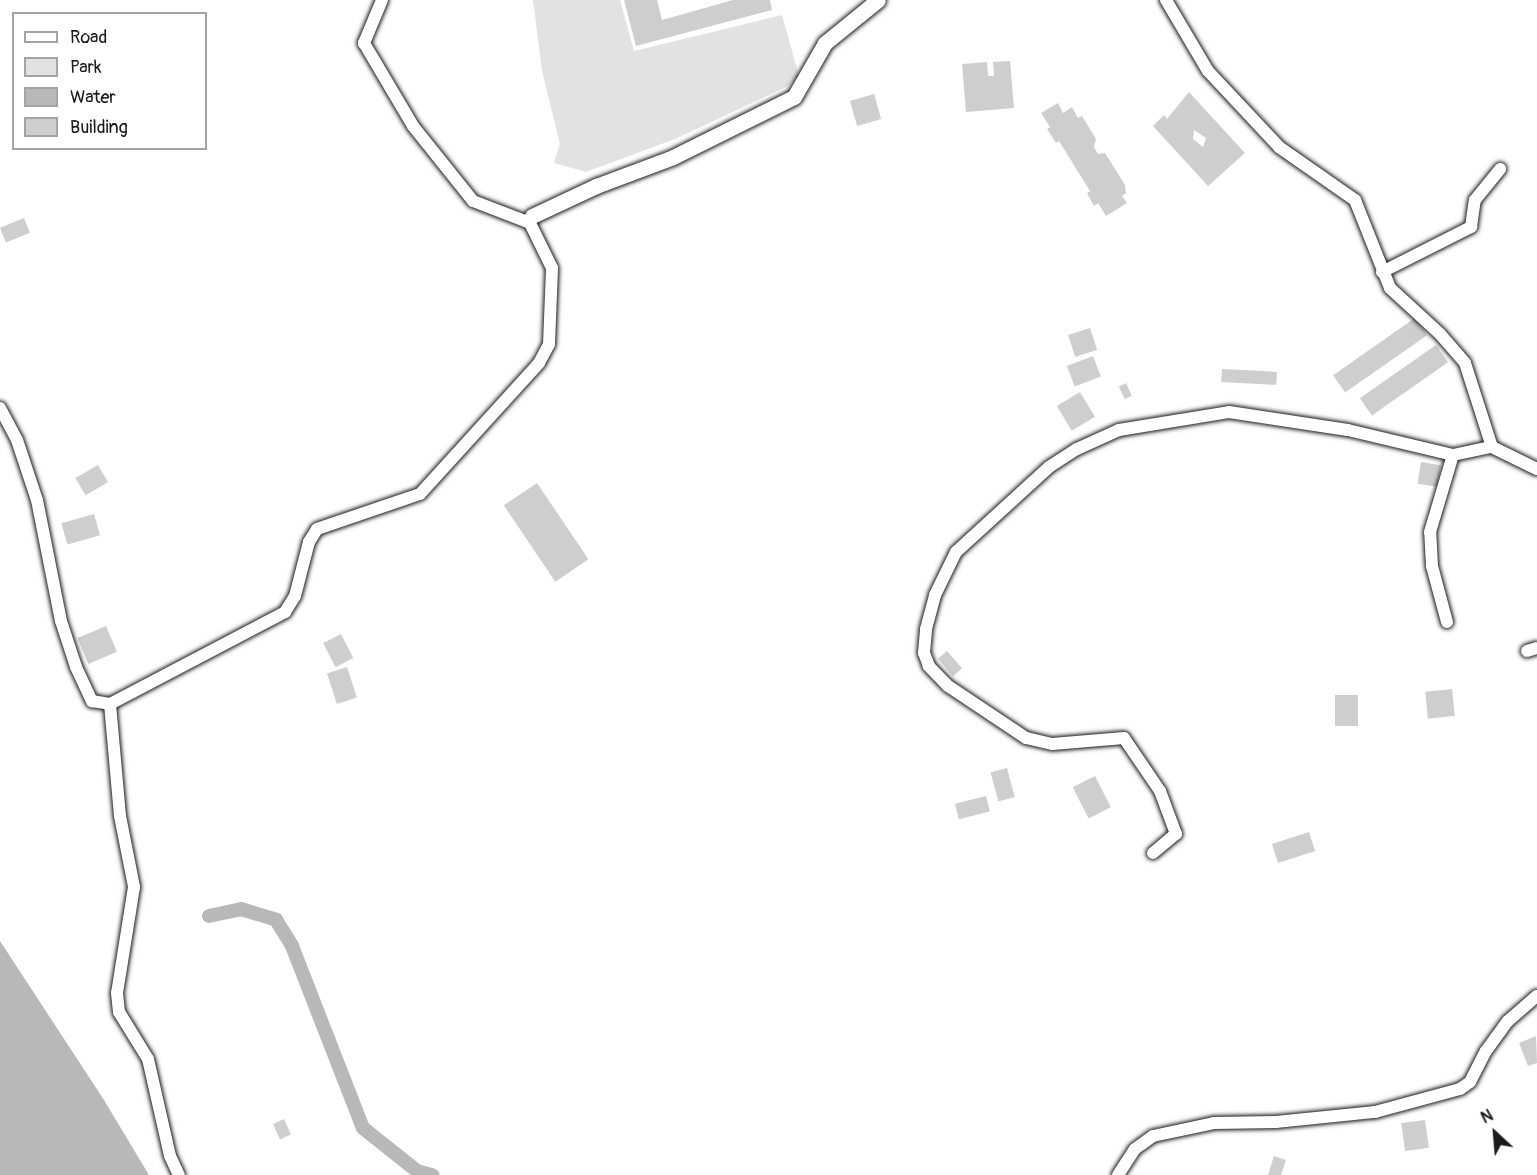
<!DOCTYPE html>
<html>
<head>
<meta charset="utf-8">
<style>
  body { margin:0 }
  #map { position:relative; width:1537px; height:1175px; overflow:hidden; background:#fff; font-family:Pangolin,sans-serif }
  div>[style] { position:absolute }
  .green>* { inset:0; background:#e2e2e2 }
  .water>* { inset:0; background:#b8b8b8 }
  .canal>* { height:14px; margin:-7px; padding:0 7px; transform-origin:7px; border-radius:7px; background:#b8b8b8 }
  .building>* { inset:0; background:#cecece; transform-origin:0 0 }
  .roads { filter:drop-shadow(0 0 2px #1c1c1c) drop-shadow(0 0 2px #1c1c1c) }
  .minor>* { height:12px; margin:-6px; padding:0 6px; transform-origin:6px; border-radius:6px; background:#fff }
  .tertiary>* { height:15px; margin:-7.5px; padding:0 7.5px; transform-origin:7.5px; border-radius:7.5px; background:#fff }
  span { translate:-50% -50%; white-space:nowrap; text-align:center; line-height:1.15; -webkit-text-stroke:4.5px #fff; paint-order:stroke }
  .legend { position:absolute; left:12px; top:12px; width:195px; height:138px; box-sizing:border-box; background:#fff; border:2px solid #a4a4a4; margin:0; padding:8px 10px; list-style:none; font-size:18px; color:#1c1c1c }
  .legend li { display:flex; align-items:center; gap:12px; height:30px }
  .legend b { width:30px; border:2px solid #a4a4a4 }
  .north { position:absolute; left:1465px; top:1103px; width:60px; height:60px; -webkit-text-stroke:4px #fff; paint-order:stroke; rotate:334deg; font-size:16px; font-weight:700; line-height:24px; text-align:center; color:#1c1c1c }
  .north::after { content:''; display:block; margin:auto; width:21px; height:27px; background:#1c1c1c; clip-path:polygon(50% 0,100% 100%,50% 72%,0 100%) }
</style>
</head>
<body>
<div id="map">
  <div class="green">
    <div style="clip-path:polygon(533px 0,620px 0,634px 51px,782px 15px,799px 76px,788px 86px,675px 139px,586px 172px,554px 163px,560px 144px,542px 71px)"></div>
  </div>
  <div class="water">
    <div style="clip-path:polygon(0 941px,104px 1100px,149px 1175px,0 1175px)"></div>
  </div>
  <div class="canal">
    <div style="left:209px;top:916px;width:33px;rotate:-12deg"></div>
    <div style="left:241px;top:909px;width:37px;rotate:17deg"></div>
    <div style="left:276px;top:920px;width:31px;rotate:58deg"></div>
    <div style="left:292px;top:946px;width:195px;rotate:68.7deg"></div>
    <div style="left:363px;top:1128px;width:69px;rotate:38.5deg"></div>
    <div style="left:417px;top:1171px;width:16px;rotate:15deg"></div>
  </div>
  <div class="building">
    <div style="clip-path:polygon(624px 0,657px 0,662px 20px,733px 0,770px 0,772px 10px,636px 46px)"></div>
    <div style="clip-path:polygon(1010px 61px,1014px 108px,966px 112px,962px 64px,987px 62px,988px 76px,994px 76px,993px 62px)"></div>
    <div style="clip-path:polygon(evenodd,1189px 92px,1245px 153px,1208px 186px,1153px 126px,1164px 115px,1167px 119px,1189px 92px,1194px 130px,1206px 138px,1203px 147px,1193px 139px,1194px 130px)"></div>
    <div style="left:874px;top:94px;width:26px;height:25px;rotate:74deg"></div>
    <div style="clip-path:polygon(1058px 103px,1063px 113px,1072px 107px,1078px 118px,1082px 116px,1096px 139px,1094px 147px,1098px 154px,1105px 153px,1125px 185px,1126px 193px,1122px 196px,1127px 203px,1106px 216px,1098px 203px,1094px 206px,1087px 193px,1090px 191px,1059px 141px,1056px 143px,1047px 129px,1050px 127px,1041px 113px)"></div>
    <div style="left:24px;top:218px;width:16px;height:26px;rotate:68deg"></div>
    <div style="left:1415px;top:318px;width:21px;height:100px;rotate:55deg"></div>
    <div style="left:1090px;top:328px;width:23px;height:23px;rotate:72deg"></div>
    <div style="left:1436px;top:345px;width:21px;height:93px;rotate:55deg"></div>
    <div style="left:1093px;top:356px;width:22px;height:28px;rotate:69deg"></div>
    <div style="left:1222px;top:369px;width:55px;height:13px;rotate:3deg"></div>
    <div style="left:1126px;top:383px;width:14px;height:8px;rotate:65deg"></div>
    <div style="left:1080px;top:392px;width:29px;height:27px;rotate:59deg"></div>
    <div style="left:1421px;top:462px;width:20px;height:22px;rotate:9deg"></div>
    <div style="left:98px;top:465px;width:20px;height:26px;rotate:60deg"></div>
    <div style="left:537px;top:483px;width:92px;height:40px;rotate:56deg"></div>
    <div style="left:94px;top:514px;width:22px;height:34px;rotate:74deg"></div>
    <div style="left:106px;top:626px;width:28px;height:31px;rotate:67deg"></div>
    <div style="left:341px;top:634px;width:27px;height:20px;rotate:63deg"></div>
    <div style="left:947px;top:651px;width:23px;height:12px;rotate:49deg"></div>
    <div style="left:347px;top:667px;width:32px;height:21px;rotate:72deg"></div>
    <div style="left:1452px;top:689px;width:27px;height:27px;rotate:84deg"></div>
    <div style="left:1335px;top:695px;width:23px;height:31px"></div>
    <div style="left:1007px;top:768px;width:30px;height:17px;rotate:75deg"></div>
    <div style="left:1095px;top:776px;width:35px;height:25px;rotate:63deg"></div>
    <div style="left:986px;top:796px;width:16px;height:32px;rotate:76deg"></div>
    <div style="left:1309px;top:832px;width:20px;height:39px;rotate:72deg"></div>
    <div style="clip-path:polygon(1536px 1036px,1537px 1063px,1528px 1066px,1519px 1043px)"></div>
    <div style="left:284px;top:1119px;width:17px;height:12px;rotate:66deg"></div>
    <div style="left:1425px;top:1120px;width:28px;height:24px;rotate:82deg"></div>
    <div style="clip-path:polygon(1274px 1156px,1286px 1160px,1281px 1175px,1268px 1175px)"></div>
  </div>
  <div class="roads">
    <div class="minor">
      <div style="left:382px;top:0;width:47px;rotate:112.7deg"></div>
      <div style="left:364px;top:43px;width:96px;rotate:59.4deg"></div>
      <div style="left:413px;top:126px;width:96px;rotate:51.3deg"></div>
      <div style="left:473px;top:201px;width:61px;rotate:21.1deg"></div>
      <div style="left:1166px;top:0;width:82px;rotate:59.4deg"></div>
      <div style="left:1208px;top:71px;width:104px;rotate:46.9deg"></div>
      <div style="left:1279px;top:147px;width:93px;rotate:34.9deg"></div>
      <div style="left:1355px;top:200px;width:95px;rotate:68.3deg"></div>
      <div style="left:1390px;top:288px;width:68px;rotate:42.6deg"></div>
      <div style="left:1440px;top:334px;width:38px;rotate:49deg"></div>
      <div style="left:1465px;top:363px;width:88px;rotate:72.2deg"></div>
      <div style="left:1382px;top:272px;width:100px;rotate:-26.8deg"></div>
      <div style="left:1471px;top:227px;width:27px;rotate:-82deg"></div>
      <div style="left:1475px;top:200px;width:40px;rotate:-51deg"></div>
      <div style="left:0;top:408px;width:36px;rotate:62deg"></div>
      <div style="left:17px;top:440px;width:63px;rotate:71.6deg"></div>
      <div style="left:37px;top:500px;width:123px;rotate:78.8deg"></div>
      <div style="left:61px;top:621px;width:48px;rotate:71.9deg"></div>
      <div style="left:76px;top:667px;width:38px;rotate:65deg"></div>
      <div style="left:92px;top:701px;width:18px;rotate:9deg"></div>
      <div style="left:110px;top:704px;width:198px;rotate:-27.7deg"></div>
      <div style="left:285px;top:612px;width:19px;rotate:-58deg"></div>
      <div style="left:295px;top:596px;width:56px;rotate:-75.5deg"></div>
      <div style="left:309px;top:542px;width:15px;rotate:-58deg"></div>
      <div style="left:317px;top:529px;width:109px;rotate:-18.8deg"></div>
      <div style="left:420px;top:494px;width:177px;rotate:-47.7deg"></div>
      <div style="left:539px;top:363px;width:21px;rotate:-62deg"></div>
      <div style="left:549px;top:344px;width:76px;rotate:-87.7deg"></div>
      <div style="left:552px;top:268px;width:50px;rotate:-116.1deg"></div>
      <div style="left:530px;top:223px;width:7px;rotate:-74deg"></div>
      <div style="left:1447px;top:622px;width:58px;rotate:-105deg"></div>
      <div style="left:1432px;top:566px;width:34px;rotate:-93deg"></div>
      <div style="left:1430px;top:532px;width:80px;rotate:-73.4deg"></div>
      <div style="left:1527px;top:651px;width:10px;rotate:-17deg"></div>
      <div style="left:110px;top:704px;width:112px;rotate:84.9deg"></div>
      <div style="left:120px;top:816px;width:72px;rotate:78.8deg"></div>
      <div style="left:134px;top:887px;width:107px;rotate:99.1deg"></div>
      <div style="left:117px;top:993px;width:19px;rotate:84deg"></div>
      <div style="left:119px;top:1012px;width:55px;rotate:58.3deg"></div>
      <div style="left:148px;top:1059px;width:99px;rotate:77.2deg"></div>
      <div style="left:170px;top:1156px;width:21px;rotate:65deg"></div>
      <div style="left:1153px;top:853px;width:30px;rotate:-40deg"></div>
      <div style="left:1176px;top:834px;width:46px;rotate:-110.4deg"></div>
      <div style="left:1160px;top:791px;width:64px;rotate:-124.2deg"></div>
      <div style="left:1124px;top:738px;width:72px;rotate:175.2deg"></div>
      <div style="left:1052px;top:744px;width:27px;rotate:-167deg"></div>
      <div style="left:1026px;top:738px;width:94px;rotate:-146.3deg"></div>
      <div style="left:948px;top:686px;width:28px;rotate:-134deg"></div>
      <div style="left:929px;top:666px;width:14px;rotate:-111deg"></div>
      <div style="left:924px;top:653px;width:24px;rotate:-85deg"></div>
      <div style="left:926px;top:629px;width:35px;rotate:-75deg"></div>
      <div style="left:935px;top:595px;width:48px;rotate:-64deg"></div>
      <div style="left:956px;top:552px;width:126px;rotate:-42.4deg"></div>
      <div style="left:1049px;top:467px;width:33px;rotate:-33deg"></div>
      <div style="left:1077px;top:449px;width:46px;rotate:-24.3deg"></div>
      <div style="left:1119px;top:430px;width:111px;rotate:-9.3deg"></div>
      <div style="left:1229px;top:412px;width:120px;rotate:8.6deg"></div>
      <div style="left:1348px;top:430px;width:108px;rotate:13.4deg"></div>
      <div style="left:1453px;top:455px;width:40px;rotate:-12deg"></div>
      <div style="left:1492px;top:447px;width:50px;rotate:26.1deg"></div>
      <div style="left:1118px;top:1175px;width:31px;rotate:-57deg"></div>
      <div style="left:1135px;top:1149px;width:22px;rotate:-36deg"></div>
      <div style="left:1153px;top:1136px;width:62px;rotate:-12deg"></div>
      <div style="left:1214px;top:1123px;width:62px;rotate:-0.9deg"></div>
      <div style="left:1276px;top:1122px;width:100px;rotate:-5.8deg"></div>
      <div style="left:1375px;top:1112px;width:88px;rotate:-15.1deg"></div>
      <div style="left:1460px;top:1089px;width:12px;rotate:-35deg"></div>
      <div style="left:1470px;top:1082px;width:35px;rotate:-63deg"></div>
      <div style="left:1486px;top:1051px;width:37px;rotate:-54deg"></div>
      <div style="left:1508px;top:1021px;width:38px;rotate:-41deg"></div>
    </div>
    <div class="tertiary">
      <div style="left:532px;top:216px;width:71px;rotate:-25.1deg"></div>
      <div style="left:596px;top:186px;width:82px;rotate:-20.6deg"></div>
      <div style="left:673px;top:157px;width:135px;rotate:-26.4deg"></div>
      <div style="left:794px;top:97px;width:62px;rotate:-60.1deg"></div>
      <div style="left:825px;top:43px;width:68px;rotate:-39.1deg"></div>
    </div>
  </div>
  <ul class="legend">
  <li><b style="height:8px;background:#fff"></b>Road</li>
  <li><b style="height:16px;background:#e2e2e2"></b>Park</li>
  <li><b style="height:16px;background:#b8b8b8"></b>Water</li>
  <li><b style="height:16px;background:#cecece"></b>Building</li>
  </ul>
  <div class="north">N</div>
</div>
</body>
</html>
